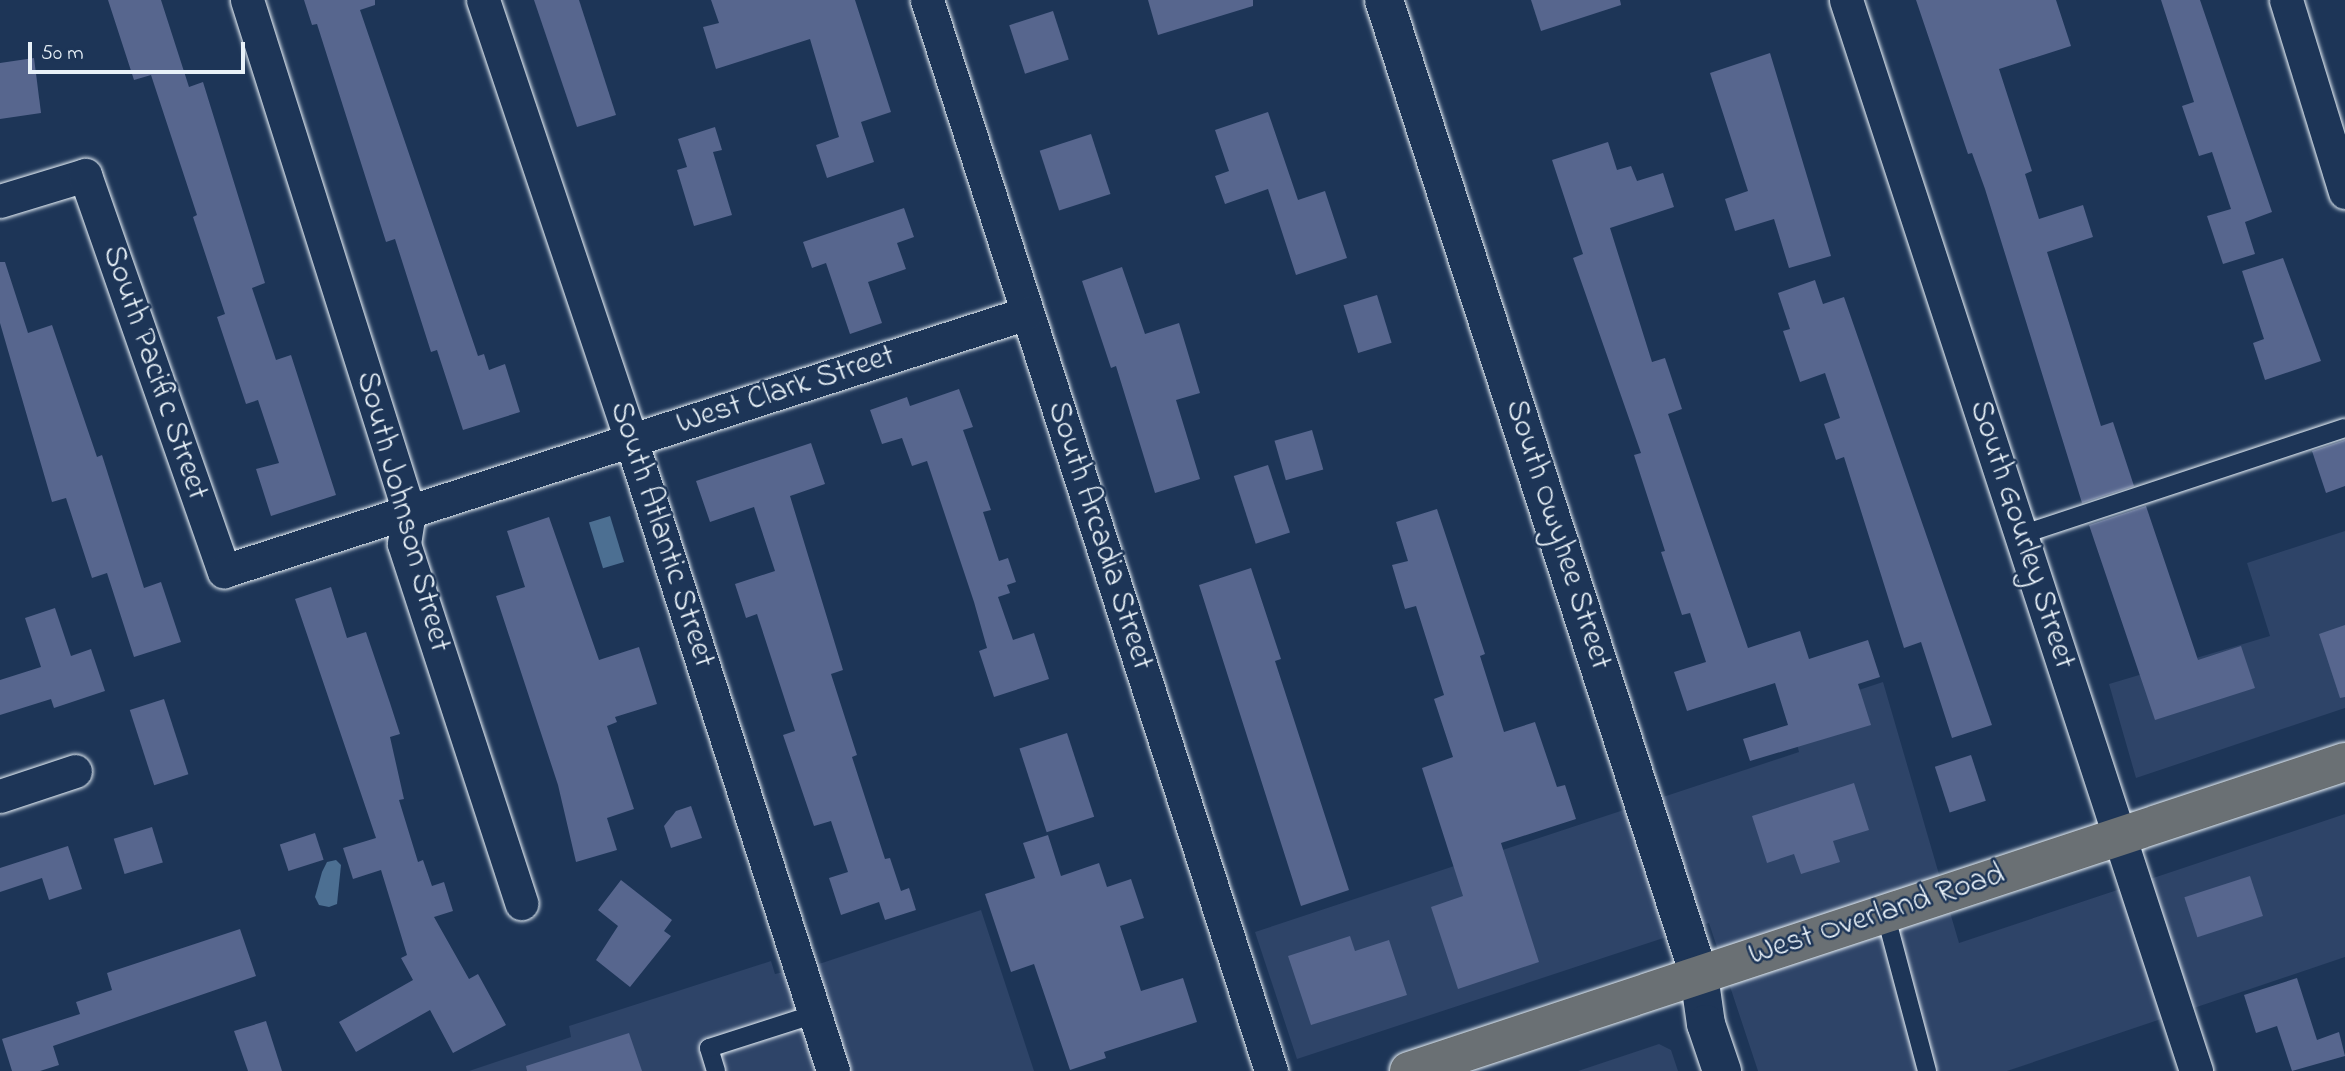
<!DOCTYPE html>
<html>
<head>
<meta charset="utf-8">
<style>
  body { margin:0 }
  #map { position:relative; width:2345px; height:1071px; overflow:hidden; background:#1d3557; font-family:"Indie Flower",sans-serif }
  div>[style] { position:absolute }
  .built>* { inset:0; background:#2e4468 }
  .water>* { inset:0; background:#4c6f92; transform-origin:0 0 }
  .building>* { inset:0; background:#57668e; transform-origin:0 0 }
  .roads { filter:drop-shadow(0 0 2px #e8f1f8) drop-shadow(0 0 2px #e8f1f8) }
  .service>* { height:18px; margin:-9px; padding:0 9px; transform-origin:9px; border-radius:9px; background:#1d3557 }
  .minor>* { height:33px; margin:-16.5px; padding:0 16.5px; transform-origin:16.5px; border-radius:16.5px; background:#1d3557 }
  .tertiary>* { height:38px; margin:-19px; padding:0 19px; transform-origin:19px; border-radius:19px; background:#1d3557 }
  .primary>* { height:38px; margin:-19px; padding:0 19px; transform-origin:19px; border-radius:19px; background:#6a7074 }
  span { translate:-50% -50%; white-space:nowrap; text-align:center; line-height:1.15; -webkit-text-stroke:5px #1d3557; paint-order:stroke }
  .street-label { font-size:32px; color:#e8f1f8 }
  .scale { position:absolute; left:28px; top:42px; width:217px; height:32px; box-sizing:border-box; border:4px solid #e8f1f8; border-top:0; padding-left:9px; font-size:21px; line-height:24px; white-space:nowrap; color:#e8f1f8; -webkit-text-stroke:5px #1d3557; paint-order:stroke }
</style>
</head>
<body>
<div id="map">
  <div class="built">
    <div style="clip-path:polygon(2345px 531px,2345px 708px,2136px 778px,2109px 684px,2270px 636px,2247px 563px)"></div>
    <div style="clip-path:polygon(1883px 682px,1959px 943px,2345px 814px,2345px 957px,2007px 1071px,1758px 1071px,1709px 923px,1297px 1059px,1255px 932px,1799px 752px,1789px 713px)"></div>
    <div style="clip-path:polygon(981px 910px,1034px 1071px,469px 1071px,571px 1037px,569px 1026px,771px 961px,775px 974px,822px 963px)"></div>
    <div style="clip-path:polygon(1659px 1044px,1671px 1050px,1678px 1071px,1578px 1071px)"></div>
  </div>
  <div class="water">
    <div style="left:610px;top:516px;width:48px;height:22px;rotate:73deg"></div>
    <div style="clip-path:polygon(336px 860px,341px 865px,337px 904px,329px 907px,319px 905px,315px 897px,322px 872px,327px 862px)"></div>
  </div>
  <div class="building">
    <div style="clip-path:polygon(108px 0,161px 0,189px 87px,203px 82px,265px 283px,252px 288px,276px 360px,291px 355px,336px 495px,271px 516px,256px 469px,279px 463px,258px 400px,246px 404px,217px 317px,225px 314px,193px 217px,197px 215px,151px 75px,134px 80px)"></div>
    <div style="clip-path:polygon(304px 0,375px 0,375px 5px,360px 10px,478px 356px,484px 354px,489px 370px,505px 364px,520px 412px,463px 430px,437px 350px,431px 352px,395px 239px,386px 242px,317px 24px,312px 25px)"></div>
    <div style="clip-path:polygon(534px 0,579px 0,616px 115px,577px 127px)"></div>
    <div style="clip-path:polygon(711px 0,855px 0,891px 112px,861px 122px,874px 162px,827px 178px,816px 145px,839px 137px,810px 39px,716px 69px,703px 27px,719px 23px)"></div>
    <div style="clip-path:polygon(1148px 0,1253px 0,1253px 6px,1158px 35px)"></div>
    <div style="clip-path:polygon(1531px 0,1620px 0,1621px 5px,1541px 31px)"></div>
    <div style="clip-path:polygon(1916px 0,2056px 0,2071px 46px,1999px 69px,2032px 171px,2025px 174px,2039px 219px,2083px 205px,2093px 237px,2047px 252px,2101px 426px,2113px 422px,2134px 486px,2082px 503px,1985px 189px,1972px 153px,1968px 154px)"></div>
    <div style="clip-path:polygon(2161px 0,2200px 0,2272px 212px,2245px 222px,2255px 254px,2223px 264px,2207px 216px,2231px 209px,2212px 152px,2199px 156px,2182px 106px,2194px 102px)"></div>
    <div style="left:1053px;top:11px;width:51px;height:46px;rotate:72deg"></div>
    <div style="clip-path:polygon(1770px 53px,1831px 256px,1789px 268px,1774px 219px,1735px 231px,1725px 199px,1748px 191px,1710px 73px)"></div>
    <div style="clip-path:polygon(34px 58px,41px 113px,0 119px,0 63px)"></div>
    <div style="clip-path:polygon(1268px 112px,1298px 200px,1325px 191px,1347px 258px,1296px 275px,1268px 189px,1225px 204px,1215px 176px,1229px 171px,1215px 130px)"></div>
    <div style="clip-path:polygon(715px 127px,722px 150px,713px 152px,732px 215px,694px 226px,677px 170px,687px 167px,678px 139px)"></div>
    <div style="left:1091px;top:134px;width:63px;height:54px;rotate:72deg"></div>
    <div style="clip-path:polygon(1608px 142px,1617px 170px,1631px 166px,1637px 181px,1663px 173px,1674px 207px,1610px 228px,1652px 362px,1665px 358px,1682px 409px,1668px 414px,1748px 648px,1800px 631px,1809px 659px,1868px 640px,1880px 677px,1858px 684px,1871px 725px,1750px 761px,1743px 739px,1788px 725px,1775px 683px,1687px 711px,1674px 672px,1706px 662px,1690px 613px,1682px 615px,1661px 552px,1665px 551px,1634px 455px,1641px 453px,1573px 258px,1583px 254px,1552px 160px)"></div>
    <div style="clip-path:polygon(904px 208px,914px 237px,897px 243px,906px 269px,868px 282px,882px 323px,850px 334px,826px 263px,812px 268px,803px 242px)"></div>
    <div style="clip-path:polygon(2283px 258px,2321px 361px,2265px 380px,2253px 343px,2264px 339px,2242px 271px)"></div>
    <div style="clip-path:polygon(0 262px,5px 262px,28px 333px,52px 325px,97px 457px,102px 455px,144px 588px,161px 582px,181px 642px,134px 657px,107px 573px,92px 578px,66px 498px,52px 502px,0 323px)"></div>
    <div style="clip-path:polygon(1122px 267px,1145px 334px,1179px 323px,1200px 393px,1176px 400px,1200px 479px,1155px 493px,1116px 366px,1111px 368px,1082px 281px)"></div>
    <div style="clip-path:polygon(1815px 280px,1823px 304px,1844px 297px,1992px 725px,1952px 738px,1921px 642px,1904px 648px,1844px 457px,1836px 460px,1824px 424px,1840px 418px,1825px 373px,1800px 382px,1783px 331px,1790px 329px,1778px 293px)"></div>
    <div style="left:1377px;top:295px;width:50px;height:35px;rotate:73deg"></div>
    <div style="clip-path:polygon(959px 389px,973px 427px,963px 430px,991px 510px,983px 512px,999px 561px,1008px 558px,1016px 582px,1007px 585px,1010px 593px,998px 597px,1013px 640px,1034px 633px,1049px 679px,994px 697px,979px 651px,987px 648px,974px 602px,927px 461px,912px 466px,902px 438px,882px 444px,870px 410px,907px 397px,910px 406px)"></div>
    <div style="left:1312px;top:430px;width:41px;height:39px;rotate:74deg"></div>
    <div style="clip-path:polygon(2345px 440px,2345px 486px,2326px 493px,2312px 451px)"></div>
    <div style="clip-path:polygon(811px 443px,825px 484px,790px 496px,843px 670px,831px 674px,857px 755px,852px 757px,885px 859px,890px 858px,901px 891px,909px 888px,916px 910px,885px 920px,879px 902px,841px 915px,829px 878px,848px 872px,831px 821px,814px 826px,783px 735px,795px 731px,757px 614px,746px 618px,735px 584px,775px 571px,754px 507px,710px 522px,696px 481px)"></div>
    <div style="left:1268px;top:465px;width:71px;height:36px;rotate:72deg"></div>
    <div style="clip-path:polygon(2146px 506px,2198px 660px,2241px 646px,2255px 688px,2155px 720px,2089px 525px)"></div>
    <div style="clip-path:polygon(1437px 509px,1485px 654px,1480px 656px,1504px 732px,1535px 722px,1557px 787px,1565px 785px,1576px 819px,1501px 843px,1539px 962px,1458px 989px,1431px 907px,1463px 896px,1422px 768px,1453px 757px,1434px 699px,1444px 695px,1416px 606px,1405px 609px,1392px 565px,1408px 561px,1396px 522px)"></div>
    <div style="clip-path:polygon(549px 517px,599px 660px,639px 647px,657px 704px,615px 717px,617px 722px,607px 726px,634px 809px,607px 818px,617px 850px,576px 862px,558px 785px,496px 596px,525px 587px,507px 531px)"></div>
    <div style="clip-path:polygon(1251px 568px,1281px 659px,1275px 661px,1349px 890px,1301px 906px,1199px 585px)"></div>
    <div style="clip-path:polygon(331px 587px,347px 638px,366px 632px,390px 703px,400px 734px,390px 737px,404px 799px,399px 800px,418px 862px,423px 860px,432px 886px,444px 882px,453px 911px,434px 917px,469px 979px,478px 974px,506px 1025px,453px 1053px,430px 1010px,356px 1052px,339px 1022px,413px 980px,401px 958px,407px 955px,381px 870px,353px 879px,343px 848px,376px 838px,295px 599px)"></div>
    <div style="clip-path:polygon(55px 608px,71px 656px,91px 649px,105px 691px,54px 708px,51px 699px,0 715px,0 680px,41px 667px,25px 618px)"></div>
    <div style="clip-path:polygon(2345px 625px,2345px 697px,2340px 698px,2319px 634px)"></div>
    <div style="left:164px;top:699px;width:79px;height:36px;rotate:72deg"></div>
    <div style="left:1067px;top:733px;width:88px;height:50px;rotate:72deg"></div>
    <div style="left:1971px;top:755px;width:48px;height:38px;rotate:72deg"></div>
    <div style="clip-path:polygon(1854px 783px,1869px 830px,1833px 841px,1840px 862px,1801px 874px,1794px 854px,1767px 863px,1752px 816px)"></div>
    <div style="clip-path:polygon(691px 806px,702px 838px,671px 848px,664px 826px,676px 811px)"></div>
    <div style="left:152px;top:827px;width:37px;height:40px;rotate:73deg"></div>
    <div style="left:315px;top:833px;width:28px;height:37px;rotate:72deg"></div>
    <div style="clip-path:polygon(1048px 835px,1061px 876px,1099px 863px,1107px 887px,1131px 879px,1144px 918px,1120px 926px,1141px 991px,1183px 978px,1197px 1022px,1104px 1052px,1106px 1058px,1070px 1070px,1034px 964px,1011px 972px,985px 894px,1035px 878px,1023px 843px)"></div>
    <div style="clip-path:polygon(68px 846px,82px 889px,49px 900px,42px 878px,0 892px,0 868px)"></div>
    <div style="left:2250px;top:876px;width:42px;height:69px;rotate:72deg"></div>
    <div style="clip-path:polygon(621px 880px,672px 920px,664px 931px,671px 936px,630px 987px,596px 960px,618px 926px,598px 910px)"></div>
    <div style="clip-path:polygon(240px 929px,256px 976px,53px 1046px,59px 1065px,40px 1071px,12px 1071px,2px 1039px,80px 1014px,76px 1002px,112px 990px,107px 973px)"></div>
    <div style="clip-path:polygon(1350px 936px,1355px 951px,1389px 940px,1407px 995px,1311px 1025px,1288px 956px)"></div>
    <div style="clip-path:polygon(2297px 978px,2317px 1040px,2339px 1032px,2345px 1056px,2292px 1071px,2277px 1026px,2256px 1033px,2244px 995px)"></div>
    <div style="clip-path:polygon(266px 1021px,282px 1071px,248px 1071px,234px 1031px)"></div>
    <div style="clip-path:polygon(629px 1033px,642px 1071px,527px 1071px,526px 1066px)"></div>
  </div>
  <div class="roads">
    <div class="service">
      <div style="left:2021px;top:535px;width:341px;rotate:-18.3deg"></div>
      <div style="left:1885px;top:913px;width:163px;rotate:75.1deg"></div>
      <div style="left:716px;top:1071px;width:24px;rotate:-107deg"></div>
      <div style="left:709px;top:1048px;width:111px;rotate:-17.8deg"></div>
    </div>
    <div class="minor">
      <div style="left:247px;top:0;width:537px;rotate:72.44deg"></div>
      <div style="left:409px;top:512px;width:32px;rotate:99deg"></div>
      <div style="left:404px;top:544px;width:378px;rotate:71.9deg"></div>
      <div style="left:483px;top:0;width:464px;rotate:71.4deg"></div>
      <div style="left:631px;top:440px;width:663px;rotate:72.25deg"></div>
      <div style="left:927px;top:0;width:1125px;rotate:72.19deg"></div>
      <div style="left:1846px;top:0;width:1127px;rotate:71.9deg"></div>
      <div style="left:2286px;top:0;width:201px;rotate:72.9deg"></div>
      <div style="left:0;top:201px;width:89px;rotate:-17deg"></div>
      <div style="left:85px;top:175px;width:420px;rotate:70.7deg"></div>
      <div style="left:224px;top:571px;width:843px;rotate:-17.81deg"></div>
      <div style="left:0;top:796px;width:79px;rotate:-18.4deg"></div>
    </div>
    <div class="tertiary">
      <div style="left:1384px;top:0;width:1025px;rotate:72.1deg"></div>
      <div style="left:1699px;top:975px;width:49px;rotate:81.9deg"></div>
      <div style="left:1706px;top:1024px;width:50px;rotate:71.2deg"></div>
    </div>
    <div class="primary">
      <div style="left:1409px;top:1071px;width:986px;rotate:-18.27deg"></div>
    </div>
  </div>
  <div class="street-label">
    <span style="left:154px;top:373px;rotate:71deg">South Pacific Street</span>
    <span style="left:786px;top:391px;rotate:-18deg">West Clark Street</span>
    <span style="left:402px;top:512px;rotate:75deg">South Johnson Street</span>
    <span style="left:661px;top:535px;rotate:72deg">South Atlantic Street</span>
    <span style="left:1557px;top:535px;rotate:72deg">South Owyhee Street</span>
    <span style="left:2021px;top:535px;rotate:72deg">South Gourley Street</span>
    <span style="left:1099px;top:536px;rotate:72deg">South Arcadia Street</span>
    <span style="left:1877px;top:916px;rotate:-18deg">West Overland Road</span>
  </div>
  <div class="scale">50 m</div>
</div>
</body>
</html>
